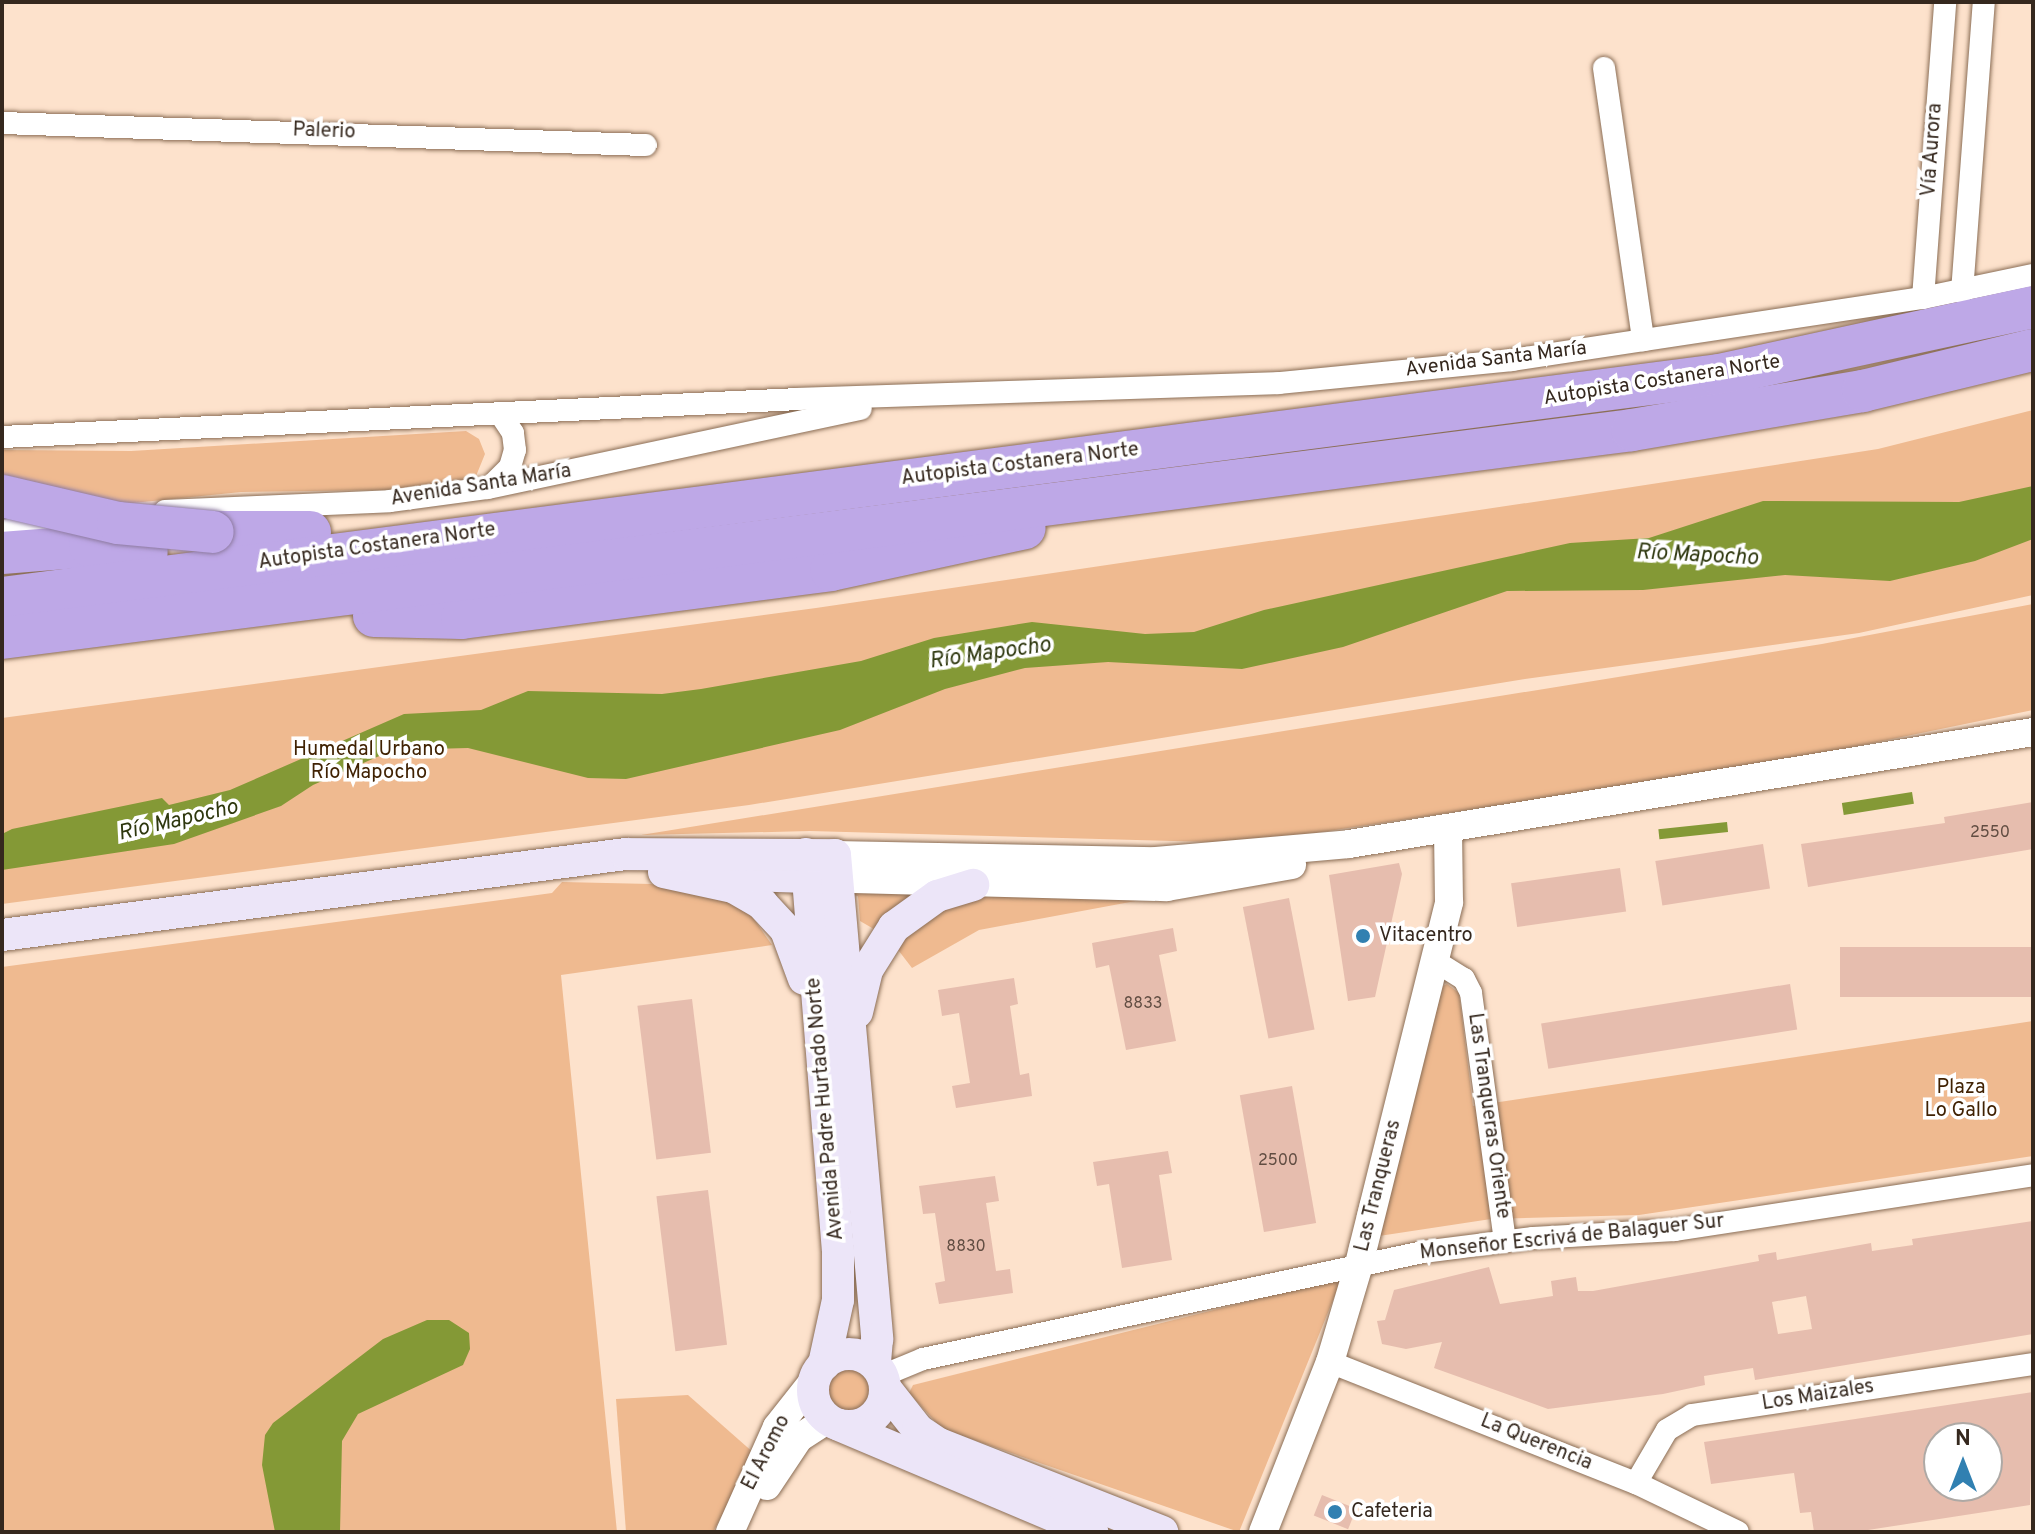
<!DOCTYPE html>
<html>
<head>
<meta charset="utf-8">
<style>
  body { margin:0 }
  #map { position:relative; width:2035px; height:1534px; overflow:hidden; background:#fde2cc; font-family:Overpass,sans-serif }
  div>[style] { position:absolute }
  .green>* { inset:0; background:#efba90 }
  .round { border-radius:50% }
  .water>* { inset:0; background:#849936; transform-origin:0 0 }
  .building>* { inset:0; background:#e6bdae; transform-origin:0 0 }
  .roads { filter:drop-shadow(0 0 2px #8a6d55) drop-shadow(0 0 2px #8a6d55) }
  .minor>* { height:22px; margin:-11px; padding:0 11px; transform-origin:11px; border-radius:11px; background:#fff }
  .tertiary>* { height:28px; margin:-14px; padding:0 14px; transform-origin:14px; border-radius:14px; background:#fff }
  .secondary>* { height:32px; margin:-16px; padding:0 16px; transform-origin:16px; border-radius:16px; background:#ece5f8 }
  .secondary>.ring { margin:-16px; padding:0; box-sizing:content-box; background:none; border:32px solid #ece5f8; border-radius:50% }
  .motorway>* { height:42px; margin:-21px; padding:0 21px; transform-origin:21px; border-radius:21px; background:#bea8e7 }
  .bridges { filter:drop-shadow(0 0 2px #8e7ba1) drop-shadow(0 0 2px #8e7ba1) }
  .motorway-bridge>* { height:42px; margin:-21px; padding:0 21px; transform-origin:21px; border-radius:21px; background:#bea8e7 }
  .dots>* { width:22px; height:22px; translate:-50% -50%; box-sizing:border-box; border:4px solid #fff; border-radius:50% }
  span { translate:-50% -50%; white-space:nowrap; text-align:center; line-height:1.15; -webkit-text-stroke:7px #fff; paint-order:stroke }
  .number-label { font-size:16px; color:#614d42 }
  .number-label span { -webkit-text-stroke-width:0 }
  .street-label { font-size:20px; color:#35281e }
  .park-label { font-size:20px; color:#402203 }
  .poi-label { font-size:20px; color:#35281e }
  .left { translate:0 -50%; text-align:left }
  .water-label { font-size:22px; color:#2e370e; font-style:italic }
  .frame { position:absolute; inset:0; border:4px solid #35281e; pointer-events:none }
  .north { position:absolute; left:1923px; top:1422px; width:80px; height:80px; box-sizing:border-box; background:#fff; border:2px solid #aea9a5; border-radius:50%; rotate:0deg; font-size:22px; font-weight:700; line-height:32px; text-align:center; color:#35281e }
  .north::after { content:''; display:block; margin:auto; width:28px; height:36px; background:#3180b1; clip-path:polygon(50% 0,100% 100%,50% 72%,0 100%) }
</style>
</head>
<body>
<div id="map">
  <div class="green">
    <div style="clip-path:polygon(2033px 410px,2033px 595px,1859px 633px,1525px 679px,749px 805px,2px 904px,2px 718px,816px 608px,1574px 496px,1878px 449px)"></div>
    <div style="clip-path:polygon(466px 431px,479px 439px,485px 454px,476px 476px,462px 483px,385px 490px,241px 492px,123px 504px,2px 474px,2px 450px,131px 451px)"></div>
    <div style="clip-path:polygon(2033px 604px,2033px 710px,1766px 765px,1248px 843px,810px 831px,641px 835px,1822px 644px)"></div>
    <div style="clip-path:polygon(562px 882px,651px 884px,720px 898px,749px 912px,772px 945px,561px 975px,617px 1532px,2px 1532px,2px 967px,552px 893px)"></div>
    <div style="clip-path:polygon(856px 882px,924px 885px,879px 932px,860px 921px,858px 896px,853px 895px)"></div>
    <div style="clip-path:polygon(1184px 892px,979px 930px,912px 968px,892px 942px,958px 893px)"></div>
    <div style="clip-path:polygon(1447px 984px,1459px 993px,1473px 1106px,2033px 1021px,2033px 1156px,1639px 1215px,1491px 1219px,1379px 1236px,1441px 987px)"></div>
    <div style="clip-path:polygon(1342px 1278px,1239px 1532px,942px 1429px,909px 1393px,913px 1385px)"></div>
    <div class="round" style="left:826px;top:1368px;width:46px;height:46px"></div>
    <div style="clip-path:polygon(688px 1395px,755px 1454px,713px 1532px,626px 1532px,616px 1399px)"></div>
  </div>
  <div class="water">
    <div style="clip-path:polygon(2033px 486px,2033px 539px,1975px 561px,1890px 581px,1785px 575px,1643px 590px,1507px 591px,1343px 647px,1242px 669px,1108px 662px,1025px 668px,945px 689px,840px 730px,626px 779px,588px 778px,468px 748px,393px 750px,313px 785px,281px 806px,174px 844px,2px 870px,2px 834px,12px 829px,162px 798px,169px 805px,230px 790px,404px 714px,481px 710px,528px 691px,662px 694px,701px 689px,861px 661px,934px 638px,1032px 622px,1145px 634px,1194px 632px,1264px 610px,1570px 543px,1649px 538px,1763px 501px,1959px 502px)"></div>
    <div style="left:1912px;top:792px;width:12px;height:71px;rotate:81deg"></div>
    <div style="left:1727px;top:822px;width:10px;height:69px;rotate:84deg"></div>
    <div style="clip-path:polygon(427px 1320px,449px 1320px,469px 1333px,470px 1349px,463px 1365px,358px 1414px,342px 1441px,340px 1532px,275px 1532px,262px 1465px,265px 1435px,273px 1423px,383px 1339px)"></div>
  </div>
  <div class="building">
    <div style="clip-path:polygon(2033px 802px,2033px 849px,1808px 887px,1801px 844px,1945px 823px,1944px 817px)"></div>
    <div style="left:1763px;top:844px;width:45px;height:109px;rotate:81deg"></div>
    <div style="clip-path:polygon(1399px 863px,1402px 874px,1375px 997px,1348px 1001px,1329px 875px)"></div>
    <div style="left:1620px;top:868px;width:44px;height:110px;rotate:82deg"></div>
    <div style="left:1289px;top:898px;width:134px;height:47px;rotate:79deg"></div>
    <div style="clip-path:polygon(1173px 928px,1177px 951px,1159px 955px,1176px 1041px,1126px 1050px,1109px 965px,1096px 968px,1092px 943px)"></div>
    <div style="left:2033px;top:947px;width:50px;height:193px;rotate:90deg"></div>
    <div style="clip-path:polygon(1014px 978px,1018px 1004px,1010px 1006px,1020px 1075px,1029px 1073px,1032px 1096px,956px 1108px,952px 1086px,970px 1083px,959px 1013px,942px 1016px,938px 990px)"></div>
    <div style="left:1790px;top:984px;width:46px;height:252px;rotate:81deg"></div>
    <div style="left:692px;top:999px;width:155px;height:55px;rotate:83deg"></div>
    <div style="left:1292px;top:1086px;width:139px;height:53px;rotate:80deg"></div>
    <div style="clip-path:polygon(1168px 1151px,1172px 1173px,1159px 1175px,1172px 1260px,1122px 1268px,1109px 1184px,1097px 1186px,1093px 1162px)"></div>
    <div style="clip-path:polygon(995px 1176px,999px 1201px,986px 1203px,996px 1271px,1010px 1269px,1013px 1293px,939px 1304px,935px 1283px,945px 1281px,935px 1213px,923px 1214px,919px 1186px)"></div>
    <div style="left:708px;top:1190px;width:156px;height:52px;rotate:83deg"></div>
    <div style="clip-path:polygon(evenodd,2033px 1221px,2033px 1334px,1755px 1380px,1753px 1368px,1704px 1376px,1705px 1385px,1663px 1394px,1548px 1409px,1434px 1368px,1442px 1342px,1406px 1349px,1382px 1344px,1377px 1321px,1385px 1320px,1394px 1290px,1489px 1267px,1500px 1304px,1553px 1296px,1551px 1281px,1576px 1277px,1578px 1291px,1593px 1291px,1759px 1261px,1758px 1255px,1776px 1252px,1777px 1260px,1871px 1243px,1872px 1251px,1913px 1245px,1912px 1239px,2033px 1221px,1806px 1296px,1812px 1329px,1778px 1334px,1772px 1302px,1806px 1296px)"></div>
    <div style="clip-path:polygon(evenodd,2033px 1392px,2030px 1505px,1855px 1532px,1814px 1532px,1811px 1512px,1800px 1513px,1794px 1473px,1711px 1484px,1704px 1442px,2033px 1392px,1939px 1438px,1989px 1438px,1994px 1471px,1987px 1472px,1987px 1486px,1939px 1486px,1939px 1438px)"></div>
    <div style="left:1322px;top:1495px;width:37px;height:22px;rotate:22deg"></div>
  </div>
  <div class="roads">
    <div class="minor">
      <div style="left:1604px;top:68px;width:275px;rotate:81.8deg"></div>
      <div style="left:2px;top:123px;width:644px;rotate:1.96deg"></div>
      <div style="left:1962px;top:292px;width:291px;rotate:-85.7deg"></div>
      <div style="left:1923px;top:298px;width:297px;rotate:-85.7deg"></div>
      <div style="left:2px;top:437px;width:798px;rotate:-2.73deg"></div>
      <div style="left:799px;top:399px;width:480px;rotate:-1.9deg"></div>
      <div style="left:1279px;top:383px;width:234px;rotate:-5.6deg"></div>
      <div style="left:1512px;top:360px;width:416px;rotate:-8.6deg"></div>
      <div style="left:1923px;top:298px;width:112px;rotate:-11.8deg"></div>
      <div style="left:490px;top:487px;width:28px;rotate:-45deg"></div>
      <div style="left:510px;top:467px;width:18px;rotate:-74deg"></div>
      <div style="left:515px;top:450px;width:17px;rotate:-97deg"></div>
      <div style="left:513px;top:433px;width:23px;rotate:-124deg"></div>
      <div style="left:165px;top:511px;width:225px;rotate:-2.5deg"></div>
      <div style="left:390px;top:501px;width:99px;rotate:-7.6deg"></div>
      <div style="left:488px;top:488px;width:381px;rotate:-12deg"></div>
      <div style="left:2px;top:531px;width:66px;rotate:-7.9deg"></div>
      <div style="left:1435px;top:961px;width:34px;rotate:32deg"></div>
      <div style="left:1464px;top:979px;width:16px;rotate:63deg"></div>
      <div style="left:1471px;top:993px;width:251px;rotate:82.2deg"></div>
      <div style="left:1330px;top:1362px;width:329px;rotate:21.6deg"></div>
      <div style="left:1636px;top:1483px;width:113px;rotate:25.7deg"></div>
      <div style="left:882px;top:1376px;width:44px;rotate:-22.5deg"></div>
      <div style="left:923px;top:1359px;width:511px;rotate:-12.08deg"></div>
      <div style="left:1423px;top:1252px;width:111px;rotate:-7.3deg"></div>
      <div style="left:1533px;top:1238px;width:142px;rotate:-3.2deg"></div>
      <div style="left:1675px;top:1230px;width:362px;rotate:-8.7deg"></div>
      <div style="left:1636px;top:1483px;width:61px;rotate:-59.7deg"></div>
      <div style="left:1667px;top:1430px;width:29px;rotate:-31deg"></div>
      <div style="left:1692px;top:1415px;width:345px;rotate:-8.5deg"></div>
    </div>
    <div class="tertiary">
      <div style="left:835px;top:855px;width:321px;rotate:1.1deg"></div>
      <div style="left:1156px;top:861px;width:194px;rotate:-5deg"></div>
      <div style="left:1349px;top:844px;width:693px;rotate:-9.3deg"></div>
      <div style="left:816px;top:878px;width:351px;rotate:1.5deg"></div>
      <div style="left:1167px;top:887px;width:127px;rotate:-10deg"></div>
      <div style="left:767px;top:1486px;width:58px;rotate:-56.3deg"></div>
      <div style="left:799px;top:1438px;width:35px;rotate:-33deg"></div>
      <div style="left:730px;top:1532px;width:115px;rotate:-65.9deg"></div>
      <div style="left:777px;top:1427px;width:60px;rotate:-51.8deg"></div>
      <div style="left:1263px;top:1532px;width:183px;rotate:-68.5deg"></div>
      <div style="left:1330px;top:1362px;width:98px;rotate:-73.4deg"></div>
      <div style="left:1358px;top:1268px;width:377px;rotate:-76deg"></div>
      <div style="left:1449px;top:902px;width:73px;rotate:-90.8deg"></div>
    </div>
    <div class="secondary">
      <div style="left:806px;top:854px;width:397px;rotate:85.4deg"></div>
      <div style="left:838px;top:1250px;width:50px;rotate:90deg"></div>
      <div style="left:838px;top:1300px;width:66px;rotate:102.3deg"></div>
      <div style="left:664px;top:872px;width:71px;rotate:12.3deg"></div>
      <div style="left:733px;top:887px;width:34px;rotate:30deg"></div>
      <div style="left:762px;top:904px;width:35px;rotate:47deg"></div>
      <div style="left:786px;top:930px;width:52px;rotate:69.8deg"></div>
      <div style="left:716px;top:874px;width:92px;rotate:1.9deg"></div>
      <div style="left:2px;top:935px;width:629px;rotate:-7.4deg"></div>
      <div style="left:626px;top:854px;width:209px;rotate:0.3deg"></div>
      <div style="left:835px;top:855px;width:486px;rotate:85deg"></div>
      <div style="left:877px;top:1339px;width:25px;rotate:95deg"></div>
      <div style="left:857px;top:1012px;width:43px;rotate:-76.6deg"></div>
      <div style="left:867px;top:970px;width:51px;rotate:-57.9deg"></div>
      <div style="left:894px;top:927px;width:53px;rotate:-35.8deg"></div>
      <div style="left:937px;top:896px;width:38px;rotate:-17deg"></div>
      <div class="ring" style="left:813px;top:1354px;width:40px;height:40px"></div>
      <div style="left:885px;top:1388px;width:53px;rotate:51.8deg"></div>
      <div style="left:918px;top:1430px;width:25px;rotate:34deg"></div>
      <div style="left:939px;top:1444px;width:240px;rotate:21.5deg"></div>
      <div style="left:839px;top:1425px;width:275px;rotate:22.9deg"></div>
    </div>
    <div class="motorway">
      <div style="left:213px;top:532px;width:97px"></div>
      <div style="left:2px;top:553px;width:88px;rotate:-4.5deg"></div>
      <div style="left:90px;top:546px;width:57px;rotate:6deg"></div>
      <div style="left:2px;top:598px;width:1731px;rotate:-7.4deg"></div>
      <div style="left:1719px;top:375px;width:321px;rotate:-12.2deg"></div>
      <div style="left:374px;top:616px;width:88px;rotate:1.3deg"></div>
      <div style="left:462px;top:618px;width:372px;rotate:-7.4deg"></div>
      <div style="left:831px;top:570px;width:198px;rotate:-12.2deg"></div>
      <div style="left:2px;top:638px;width:1643px;rotate:-7.27deg"></div>
      <div style="left:1632px;top:430px;width:234px;rotate:-9.6deg"></div>
      <div style="left:1863px;top:391px;width:175px;rotate:-13.6deg"></div>
    </div>
  </div>
  <div class="bridges">
    <div class="motorway-bridge">
      <div style="left:2px;top:496px;width:119px;rotate:13.1deg"></div>
      <div style="left:118px;top:523px;width:95px;rotate:5.4deg"></div>
    </div>
  </div>
  <div class="dots">
    <div style="left:1363px;top:936px;background:#3180b1"></div>
    <div style="left:1335px;top:1512px;background:#3180b1"></div>
  </div>
  <div class="number-label">
    <span style="left:1990px;top:833px">2550</span>
    <span style="left:1143px;top:1004px">8833</span>
    <span style="left:1278px;top:1161px">2500</span>
    <span style="left:966px;top:1247px">8830</span>
  </div>
  <div class="street-label">
    <span style="left:324px;top:132px;rotate:2deg">Palerio</span>
    <span style="left:1933px;top:150px;rotate:-86deg">Vía Aurora</span>
    <span style="left:1496px;top:360px;rotate:-7deg">Avenida Santa María</span>
    <span style="left:1662px;top:381px;rotate:-9deg">Autopista Costanera Norte</span>
    <span style="left:1020px;top:465px;rotate:-7deg">Autopista Costanera Norte</span>
    <span style="left:481px;top:486px;rotate:-9deg">Avenida Santa María</span>
    <span style="left:377px;top:547px;rotate:-8deg">Autopista Costanera Norte</span>
    <span style="left:826px;top:1109px;rotate:-95deg">Avenida Padre Hurtado Norte</span>
    <span style="left:1488px;top:1116px;rotate:82deg">Las Tranqueras Oriente</span>
    <span style="left:1379px;top:1186px;rotate:-76deg">Las Tranqueras</span>
    <span style="left:1572px;top:1238px;rotate:-6deg">Monseñor Escrivá de Balaguer Sur</span>
    <span style="left:1818px;top:1396px;rotate:-9deg">Los Maizales</span>
    <span style="left:1536px;top:1443px;rotate:22deg">La Querencia</span>
    <span style="left:767px;top:1453px;rotate:-63deg">El Aromo</span>
  </div>
  <div class="park-label">
    <span style="left:369px;top:762px">Humedal Urbano<br>Río Mapocho</span>
    <span style="left:1961px;top:1100px">Plaza<br>Lo Gallo</span>
  </div>
  <div class="poi-label">
    <span class="left" style="left:1379px;top:936px">Vitacentro</span>
    <span class="left" style="left:1351px;top:1512px">Cafeteria</span>
  </div>
  <div class="water-label">
    <span style="left:1697px;top:556px;rotate:3deg">Río Mapocho</span>
    <span style="left:990px;top:654px;rotate:-8deg">Río Mapocho</span>
    <span style="left:178px;top:821px;rotate:-13deg">Río Mapocho</span>
  </div>
  <div class="frame"></div>
  <div class="north">N</div>
</div>
</body>
</html>
